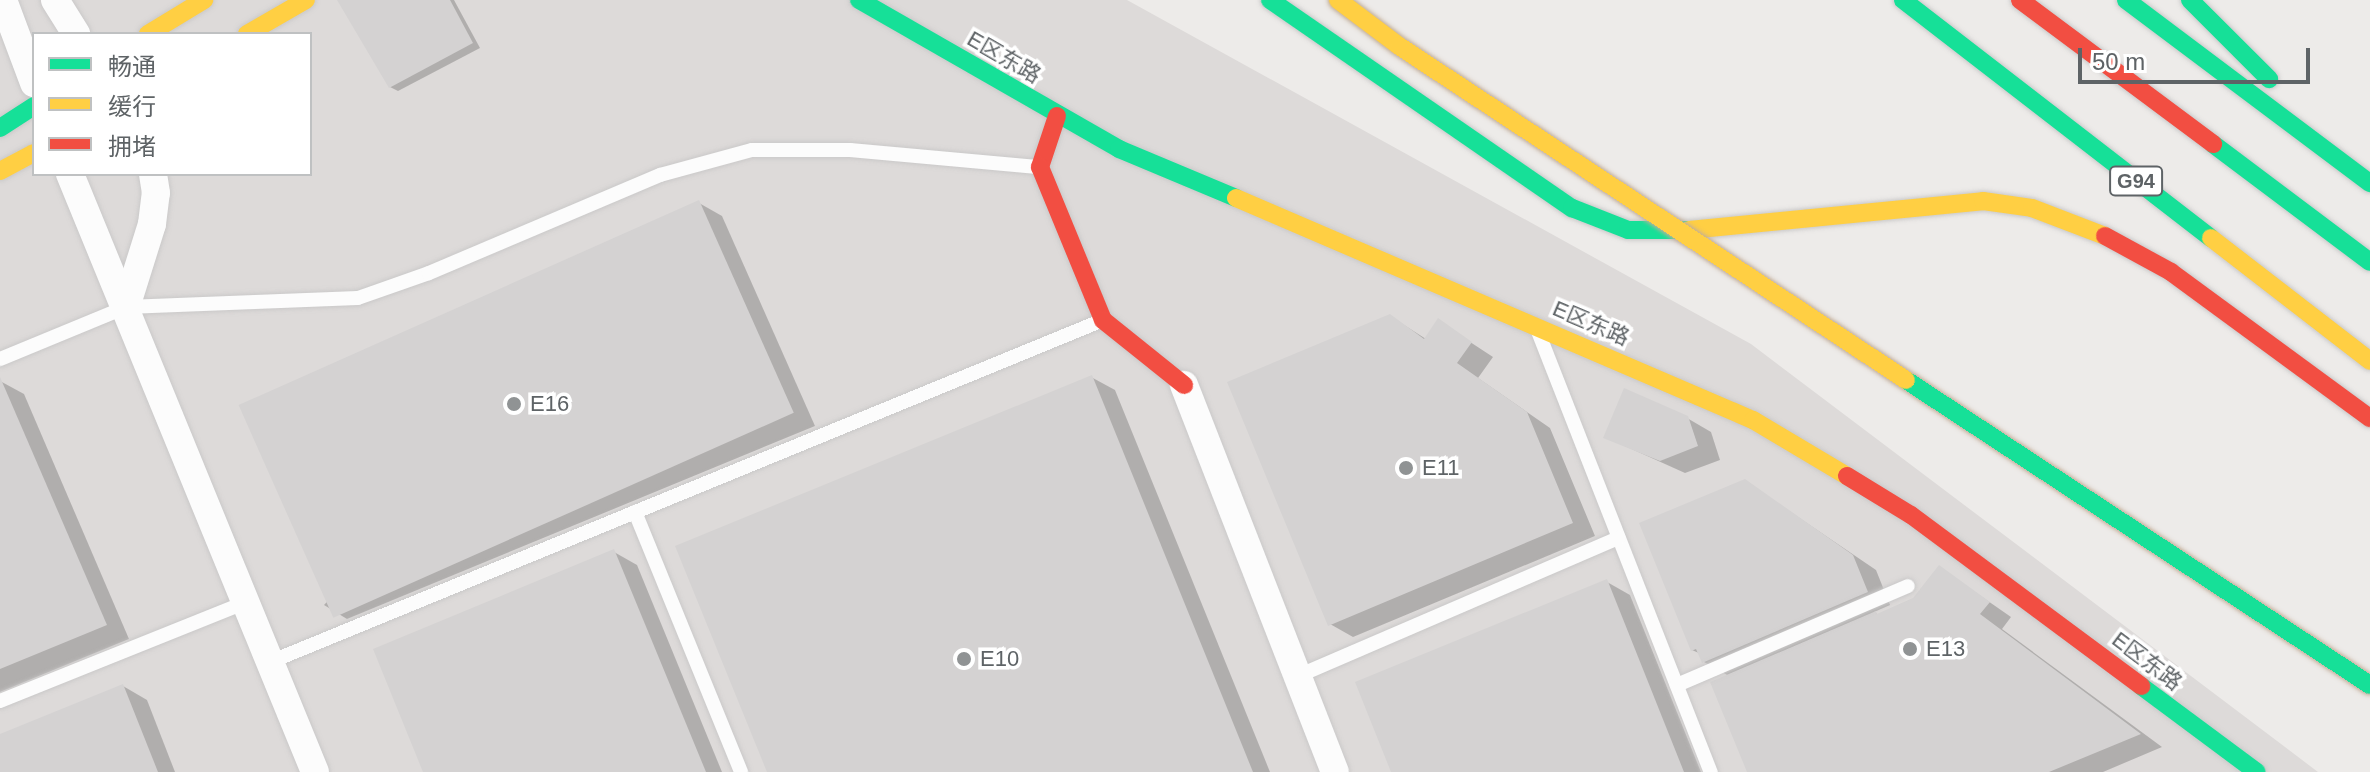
<!DOCTYPE html>
<html>
<head>
<meta charset="utf-8">
<style>
  body { margin:0 }
  #map { position:relative; width:2370px; height:772px; overflow:hidden; background:#edebe9; font-family:Arial,"Noto Sans SC",sans-serif }
  div>[style] { position:absolute }
  .industrial>* { inset:0; background:#dddad9 }
  .shadow>* { inset:0; background:#0003 }
  .building>* { inset:0; background:#d4d2d2; transform-origin:0 0 }
  .roads { filter:drop-shadow(0 0 2px #cac9c9) drop-shadow(0 0 2px #cac9c9) }
  .lane>* { height:14px; margin:-7px; padding:0 7px; transform-origin:7px; border-radius:7px; background:#fcfcfc }
  .street>* { height:28px; margin:-14px; padding:0 14px; transform-origin:14px; border-radius:14px; background:#fcfcfc }
  .fast>* { height:18px; margin:-9px; padding:0 9px; transform-origin:9px; border-radius:9px; background:#16e098 }
  .slow>* { height:18px; margin:-9px; padding:0 9px; transform-origin:9px; border-radius:9px; background:#ffcf43 }
  .jam>* { height:18px; margin:-9px; padding:0 9px; transform-origin:9px; border-radius:9px; background:#f24e42 }
  .bridges { filter:drop-shadow(0 0 2px #c2ae99) drop-shadow(0 0 2px #c2ae99) }
  .fast-bridge>* { height:18px; margin:-9px; padding:0 9px; transform-origin:9px; border-radius:9px; background:#16e098 }
  .slow-bridge>* { height:18px; margin:-9px; padding:0 9px; transform-origin:9px; border-radius:9px; background:#ffcf43 }
  .dots>* { width:22px; height:22px; translate:-50% -50%; box-sizing:border-box; border:4px solid #fff; border-radius:50% }
  span { translate:-50% -50%; white-space:nowrap; text-align:center; line-height:1.15; -webkit-text-stroke:7px #fff; paint-order:stroke }
  .shield-label span { padding:2px 6px; background:#fff; border:2px solid; border-radius:6px; -webkit-text-stroke-width:0 }
  .shield-label { font-size:20px; color:#5e6366; font-weight:700 }
  .street-label { font-size:22px; color:#5e6366 }
  .poi-label { font-size:22px; color:#5e6366 }
  .left { translate:0 -50%; text-align:left }
  .legend { position:absolute; left:32px; top:32px; width:280px; height:144px; box-sizing:border-box; background:#fff; border:2px solid #bfc1c2; margin:0; padding:10px 14px; list-style:none; font-size:24px; color:#5e6366 }
  .legend li { display:flex; align-items:center; gap:16px; height:40px }
  .legend b { width:40px; border:2px solid #bfc1c2 }
  .scale { position:absolute; left:2078px; top:48px; width:232px; height:36px; box-sizing:border-box; border:4px solid #5e6366; border-top:0; padding-left:10px; font-size:24px; line-height:28px; white-space:nowrap; color:#5e6366; -webkit-text-stroke:6px #fff; paint-order:stroke }
</style>
</head>
<body>
<div id="map">
  <div class="industrial">
    <div style="clip-path:polygon(evenodd,0 0,1127px 0,1751px 344px,2318px 772px,0 772px,0 0,34px 34px,310px 34px,310px 174px,34px 174px,34px 34px)"></div>
  </div>
  <div class="shadow">
    <div style="clip-path:polygon(340px 0,454px 0,480px 48px,398px 91px,390px 87px)"></div>
    <div style="clip-path:polygon(699px 203px,722px 216px,815px 426px,347px 619px,324px 605px)"></div>
    <div style="clip-path:polygon(1390px 316px,1426px 339px,1438px 321px,1493px 357px,1478px 378px,1550px 428px,1595px 536px,1353px 637px,1330px 624px)"></div>
    <div style="clip-path:polygon(1091px 377px,1115px 390px,1270px 772px,769px 772px)"></div>
    <div style="clip-path:polygon(0 381px,24px 394px,129px 639px,0 692px)"></div>
    <div style="clip-path:polygon(1687px 418px,1711px 432px,1720px 460px,1685px 473px,1605px 437px)"></div>
    <div style="clip-path:polygon(1745px 481px,1876px 570px,1890px 605px,1874px 612px,1879px 615px,1914px 600px,1939px 567px,2011px 617px,2002px 629px,2162px 747px,2103px 772px,1749px 772px,1729px 676px,1704px 662px,1701px 654px,1692px 650px)"></div>
    <div style="clip-path:polygon(614px 552px,637px 565px,722px 772px,425px 772px)"></div>
    <div style="clip-path:polygon(1607px 582px,1630px 595px,1701px 772px,1393px 772px)"></div>
    <div style="clip-path:polygon(123px 686px,147px 700px,175px 772px,0 772px,0 736px)"></div>
  </div>
  <div class="building">
    <div style="clip-path:polygon(337px 0,450px 0,473px 43px,389px 88px)"></div>
    <div style="left:699px;top:200px;width:233px;height:504px;rotate:66deg"></div>
    <div style="clip-path:polygon(1390px 314px,1424px 339px,1438px 318px,1472px 342px,1457px 363px,1527px 412px,1573px 523px,1328px 626px,1227px 382px)"></div>
    <div style="clip-path:polygon(1092px 375px,1253px 772px,767px 772px,675px 546px)"></div>
    <div style="clip-path:polygon(0 377px,107px 625px,0 669px)"></div>
    <div style="clip-path:polygon(1624px 388px,1688px 416px,1698px 446px,1660px 461px,1603px 438px)"></div>
    <div style="clip-path:polygon(1745px 479px,1853px 555px,1868px 592px,1702px 663px,1696px 649px,1691px 651px,1639px 523px)"></div>
    <div style="clip-path:polygon(614px 549px,706px 772px,423px 772px,373px 649px)"></div>
    <div style="clip-path:polygon(1939px 565px,1990px 602px,1980px 614px,2141px 734px,2049px 772px,1747px 772px,1710px 682px,1876px 611px,1877px 614px,1913px 598px)"></div>
    <div style="clip-path:polygon(1607px 579px,1684px 772px,1391px 772px,1355px 682px)"></div>
    <div style="clip-path:polygon(123px 684px,158px 772px,0 772px,0 734px)"></div>
  </div>
  <div class="roads">
    <div class="lane">
      <div style="left:1539px;top:334px;width:471px;rotate:68.6deg"></div>
      <div style="left:0;top:359px;width:136px;rotate:-22.4deg"></div>
      <div style="left:126px;top:307px;width:232px;rotate:-2.2deg"></div>
      <div style="left:358px;top:298px;width:75px;rotate:-19.4deg"></div>
      <div style="left:429px;top:273px;width:251px;rotate:-23deg"></div>
      <div style="left:660px;top:175px;width:95px;rotate:-15.2deg"></div>
      <div style="left:752px;top:150px;width:98px"></div>
      <div style="left:850px;top:150px;width:188px;rotate:5.2deg"></div>
      <div style="left:635px;top:512px;width:281px;rotate:67.8deg"></div>
      <div style="left:270px;top:662px;width:900px;rotate:-22.32deg"></div>
      <div style="left:1298px;top:676px;width:349px;rotate:-23.3deg"></div>
      <div style="left:1677px;top:685px;width:251px;rotate:-23.2deg"></div>
      <div style="left:0;top:701px;width:265px;rotate:-21.9deg"></div>
    </div>
    <div class="street">
      <div style="left:3px;top:0;width:89px;rotate:69.5deg"></div>
      <div style="left:55px;top:0;width:40px;rotate:58deg"></div>
      <div style="left:70px;top:174px;width:646px;rotate:67.72deg"></div>
      <div style="left:126px;top:307px;width:87px;rotate:-72.6deg"></div>
      <div style="left:152px;top:224px;width:31px;rotate:-83deg"></div>
      <div style="left:156px;top:193px;width:19px;rotate:-99deg"></div>
      <div style="left:1184px;top:385px;width:415px;rotate:68.7deg"></div>
    </div>
    <div class="fast">
      <div style="left:859px;top:0;width:300px;rotate:29.8deg"></div>
      <div style="left:1119px;top:149px;width:127px;rotate:22.7deg"></div>
      <div style="left:1270px;top:0;width:367px;rotate:34.6deg"></div>
      <div style="left:1572px;top:208px;width:60px;rotate:21.4deg"></div>
      <div style="left:1628px;top:230px;width:61px"></div>
      <div style="left:1903px;top:0;width:389px;rotate:37.7deg"></div>
      <div style="left:2126px;top:0;width:305px;rotate:36.9deg"></div>
      <div style="left:2190px;top:0;width:112px;rotate:45deg"></div>
      <div style="left:0;top:128px;width:40px;rotate:-32.9deg"></div>
      <div style="left:2213px;top:144px;width:196px;rotate:36.9deg"></div>
      <div style="left:2141px;top:686px;width:144px;rotate:36.6deg"></div>
    </div>
    <div class="slow">
      <div style="left:148px;top:34px;width:66px;rotate:-31.3deg"></div>
      <div style="left:247px;top:34px;width:68px;rotate:-30deg"></div>
      <div style="left:0;top:171px;width:38px;rotate:-28deg"></div>
      <div style="left:1236px;top:198px;width:563px;rotate:23.24deg"></div>
      <div style="left:1753px;top:420px;width:109px;rotate:30.8deg"></div>
      <div style="left:1689px;top:230px;width:295px;rotate:-5.6deg"></div>
      <div style="left:1983px;top:201px;width:49px;rotate:8.1deg"></div>
      <div style="left:2032px;top:208px;width:78px;rotate:21deg"></div>
      <div style="left:2211px;top:238px;width:201px;rotate:37.7deg"></div>
    </div>
    <div class="jam">
      <div style="left:2020px;top:0;width:241px;rotate:36.7deg"></div>
      <div style="left:1057px;top:116px;width:54px;rotate:108.4deg"></div>
      <div style="left:1040px;top:167px;width:165px;rotate:67.6deg"></div>
      <div style="left:1103px;top:320px;width:104px;rotate:38.7deg"></div>
      <div style="left:2105px;top:236px;width:75px;rotate:28.6deg"></div>
      <div style="left:2171px;top:272px;width:247px;rotate:36.3deg"></div>
      <div style="left:1847px;top:476px;width:75px;rotate:31.4deg"></div>
      <div style="left:1911px;top:515px;width:287px;rotate:36.6deg"></div>
    </div>
  </div>
  <div class="bridges">
    <div class="fast-bridge">
      <div style="left:1906px;top:380px;width:555px;rotate:33.32deg"></div>
    </div>
    <div class="slow-bridge">
      <div style="left:1338px;top:0;width:76px;rotate:37deg"></div>
      <div style="left:1399px;top:46px;width:607px;rotate:33.38deg"></div>
    </div>
  </div>
  <div class="dots">
    <div style="left:514px;top:404px;background:#909394"></div>
    <div style="left:1406px;top:468px;background:#909394"></div>
    <div style="left:1910px;top:649px;background:#909394"></div>
    <div style="left:964px;top:659px;background:#909394"></div>
  </div>
  <div class="shield-label">
    <span style="left:2136px;top:181px">G94</span>
  </div>
  <div class="street-label">
    <span style="left:1004px;top:57px;rotate:30deg">E区东路</span>
    <span style="left:1591px;top:323px;rotate:23deg">E区东路</span>
    <span style="left:2147px;top:661px;rotate:37deg">E区东路</span>
  </div>
  <div class="poi-label">
    <span class="left" style="left:530px;top:404px">E16</span>
    <span class="left" style="left:1422px;top:468px">E11</span>
    <span class="left" style="left:1926px;top:649px">E13</span>
    <span class="left" style="left:980px;top:659px">E10</span>
  </div>
  <ul class="legend">
  <li><b style="height:10px;background:#16e098"></b>畅通</li>
  <li><b style="height:10px;background:#ffcf43"></b>缓行</li>
  <li><b style="height:10px;background:#f24e42"></b>拥堵</li>
  </ul>
  <div class="scale">50 m</div>
</div>
</body>
</html>
